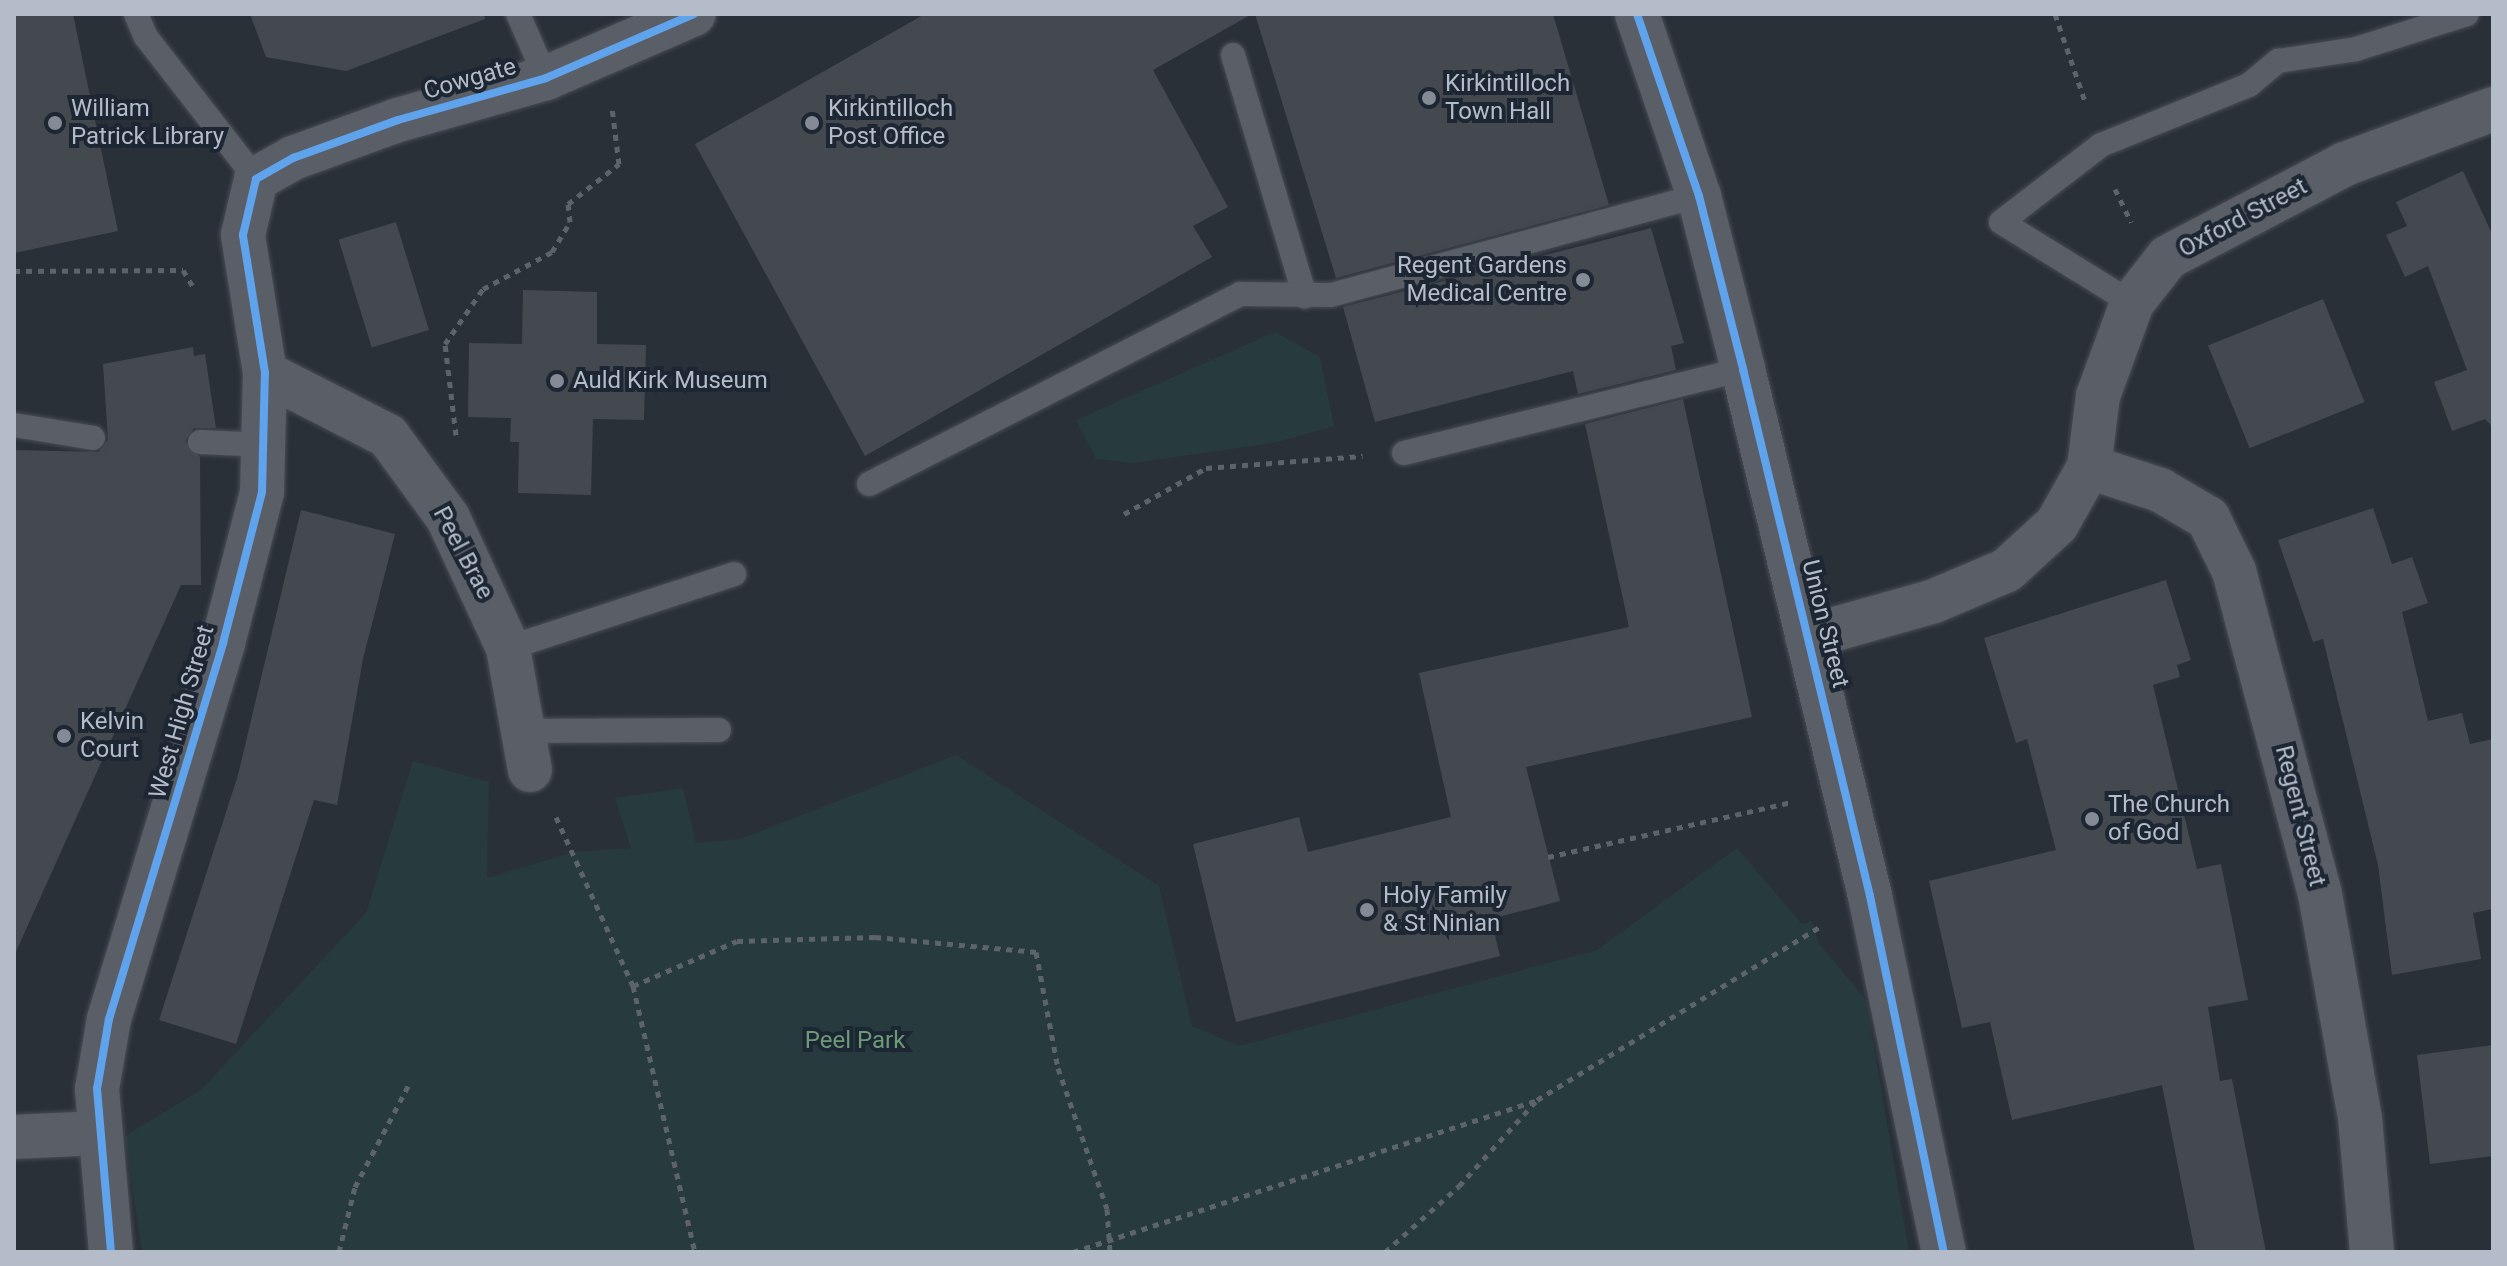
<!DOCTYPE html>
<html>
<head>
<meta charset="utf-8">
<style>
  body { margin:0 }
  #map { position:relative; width:2507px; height:1266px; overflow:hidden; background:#2a3038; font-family:Roboto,sans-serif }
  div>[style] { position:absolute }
  .green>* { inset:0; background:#273a3e }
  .building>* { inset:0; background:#444950; transform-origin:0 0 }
  .path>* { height:5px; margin-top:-2.5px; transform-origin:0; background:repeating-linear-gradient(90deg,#5d636a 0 6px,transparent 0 12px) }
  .roads { filter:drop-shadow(0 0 2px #484c53) drop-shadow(0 0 2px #484c53) }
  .lane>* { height:24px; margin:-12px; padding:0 12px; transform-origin:12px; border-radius:12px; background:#5a5e66 }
  .street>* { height:44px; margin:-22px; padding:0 22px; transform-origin:22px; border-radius:22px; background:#5a5e66 }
  .cycleway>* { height:8px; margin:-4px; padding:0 4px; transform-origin:4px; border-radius:4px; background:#60a3ed }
  .dots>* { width:22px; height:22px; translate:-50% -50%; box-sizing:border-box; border:4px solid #1d2633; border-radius:50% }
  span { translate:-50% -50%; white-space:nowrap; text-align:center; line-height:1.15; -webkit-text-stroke:8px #1d2633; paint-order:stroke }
  .street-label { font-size:24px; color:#b4bcc9 }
  .poi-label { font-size:24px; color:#b4bcc9 }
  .left { translate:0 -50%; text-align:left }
  .right { translate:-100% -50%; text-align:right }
  .park-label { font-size:24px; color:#6b9a76 }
  .frame { position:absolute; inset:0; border:16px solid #b4bcc9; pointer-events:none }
</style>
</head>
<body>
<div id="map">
  <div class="green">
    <div style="clip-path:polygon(1275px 332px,1320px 357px,1334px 426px,1274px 443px,1133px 463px,1096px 459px,1076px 420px)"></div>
    <div style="clip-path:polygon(956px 755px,1159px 886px,1192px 1026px,1239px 1046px,1597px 950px,1737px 848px,1802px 924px,1812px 921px,1818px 942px,1866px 1000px,1909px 1252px,142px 1252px,125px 1136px,202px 1089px,366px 913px,413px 761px,489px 782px,487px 878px,574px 852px,631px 848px,615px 798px,683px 788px,696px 843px,740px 839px)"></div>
  </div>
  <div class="building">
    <div style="clip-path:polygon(14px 14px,73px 14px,118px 231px,14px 253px)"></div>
    <div style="clip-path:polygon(250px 14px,484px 14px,485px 19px,346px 71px,266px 57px)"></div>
    <div style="clip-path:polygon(925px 14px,1252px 14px,1153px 70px,1228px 207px,1193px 226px,1212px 257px,865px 456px,695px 144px)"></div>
    <div style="clip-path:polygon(1255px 14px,1553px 14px,1609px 205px,1336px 278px)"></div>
    <div style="clip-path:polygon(2463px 171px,2493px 236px,2493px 427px,2485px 419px,2452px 431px,2434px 382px,2467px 370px,2428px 266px,2405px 277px,2386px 235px,2407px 226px,2396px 202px)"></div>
    <div style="left:396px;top:222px;width:113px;height:60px;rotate:73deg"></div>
    <div style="clip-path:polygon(1651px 228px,1684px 343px,1671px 346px,1676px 370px,1578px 394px,1573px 371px,1375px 422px,1343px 307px)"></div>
    <div style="clip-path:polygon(523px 290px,597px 292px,597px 344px,646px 345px,644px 420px,593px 419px,591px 495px,518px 493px,519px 442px,510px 442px,511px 418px,468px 417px,469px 343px,522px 344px)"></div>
    <div style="left:2323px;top:299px;width:111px;height:124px;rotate:68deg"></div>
    <div style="clip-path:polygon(193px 347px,194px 356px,205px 354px,216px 428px,194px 428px,185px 441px,200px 457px,201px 585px,181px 585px,14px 956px,14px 450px,99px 452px,108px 440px,103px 364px)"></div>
    <div style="clip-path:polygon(1683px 399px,1752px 717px,1526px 767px,1560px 901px,1491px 919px,1500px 956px,1236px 1022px,1193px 844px,1299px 817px,1308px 852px,1451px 817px,1419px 673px,1629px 627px,1585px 424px)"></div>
    <div style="clip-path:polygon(2373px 508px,2392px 564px,2412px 557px,2428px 603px,2402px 612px,2428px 721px,2462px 713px,2470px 744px,2493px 739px,2493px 909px,2473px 913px,2481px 959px,2392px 975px,2378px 865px,2323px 639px,2313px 642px,2278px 540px)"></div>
    <div style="clip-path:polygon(301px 510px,395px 534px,363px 659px,337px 805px,314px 800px,236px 1044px,159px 1020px,238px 775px)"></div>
    <div style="clip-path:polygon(2166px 580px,2191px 660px,2177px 665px,2180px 677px,2153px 685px,2197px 869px,2221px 864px,2248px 1000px,2208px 1007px,2220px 1081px,2232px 1079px,2266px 1252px,2195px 1252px,2162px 1085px,2012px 1120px,1990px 1022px,1962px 1028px,1929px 881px,2056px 850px,2027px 739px,2016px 743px,1984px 638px)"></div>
    <div style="clip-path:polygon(2493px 1045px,2493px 1156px,2430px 1164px,2417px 1055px)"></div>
  </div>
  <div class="path">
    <div style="left:2055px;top:14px;width:95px;rotate:71deg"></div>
    <div style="left:2115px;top:189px;width:37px;rotate:64deg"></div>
    <div style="left:14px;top:271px;width:169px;rotate:-0.3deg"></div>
    <div style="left:183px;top:270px;width:21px;rotate:59deg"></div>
    <div style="left:456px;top:435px;width:92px;rotate:-96.9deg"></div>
    <div style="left:445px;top:344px;width:67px;rotate:-55.4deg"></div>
    <div style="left:483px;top:289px;width:78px;rotate:-28.2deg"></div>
    <div style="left:552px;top:252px;width:35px;rotate:-59deg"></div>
    <div style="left:570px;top:222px;width:18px;rotate:-96deg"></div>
    <div style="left:568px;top:204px;width:65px;rotate:-38.1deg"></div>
    <div style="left:619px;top:164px;width:56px;rotate:-97.1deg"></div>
    <div style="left:1124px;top:514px;width:94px;rotate:-29.3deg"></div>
    <div style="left:1206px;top:468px;width:157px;rotate:-4.4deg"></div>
    <div style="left:556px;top:817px;width:186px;rotate:65.5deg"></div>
    <div style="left:633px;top:986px;width:113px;rotate:-23.4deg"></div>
    <div style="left:737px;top:941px;width:138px;rotate:-1.7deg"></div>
    <div style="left:875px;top:937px;width:162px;rotate:5.3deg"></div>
    <div style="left:1036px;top:952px;width:118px;rotate:79.3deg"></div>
    <div style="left:1058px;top:1068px;width:149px;rotate:70.8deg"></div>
    <div style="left:1107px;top:1209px;width:43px;rotate:86deg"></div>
    <div style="left:1548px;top:857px;width:250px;rotate:-12.7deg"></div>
    <div style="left:633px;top:986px;width:273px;rotate:76.9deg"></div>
    <div style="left:339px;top:1252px;width:67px;rotate:-76.2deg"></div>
    <div style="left:355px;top:1187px;width:116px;rotate:-62.3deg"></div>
    <div style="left:1073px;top:1252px;width:487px;rotate:-18.1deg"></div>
    <div style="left:1385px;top:1252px;width:99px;rotate:-41.7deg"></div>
    <div style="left:1459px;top:1186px;width:116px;rotate:-47.8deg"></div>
    <div style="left:1537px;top:1100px;width:333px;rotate:-31.5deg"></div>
  </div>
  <div class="roads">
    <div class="lane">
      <div style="left:136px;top:14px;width:25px;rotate:67deg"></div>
      <div style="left:146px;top:37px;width:180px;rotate:52.2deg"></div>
      <div style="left:518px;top:14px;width:70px;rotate:66.4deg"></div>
      <div style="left:1233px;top:55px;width:252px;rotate:73.4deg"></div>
      <div style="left:2132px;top:303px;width:154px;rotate:-148.3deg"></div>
      <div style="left:2001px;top:222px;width:126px;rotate:-37.6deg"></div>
      <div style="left:2101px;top:145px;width:160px;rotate:-22.1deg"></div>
      <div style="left:2249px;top:85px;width:38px;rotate:-40deg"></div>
      <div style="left:2278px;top:61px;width:79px;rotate:-8.7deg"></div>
      <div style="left:2356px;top:49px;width:116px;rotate:-17.5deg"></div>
      <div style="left:14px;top:425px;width:80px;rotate:9.3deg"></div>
      <div style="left:200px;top:442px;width:66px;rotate:2.6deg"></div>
      <div style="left:1404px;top:453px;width:349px;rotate:-13.9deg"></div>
      <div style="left:869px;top:484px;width:417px;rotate:-27.1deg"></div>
      <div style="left:1240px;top:294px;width:91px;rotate:0.6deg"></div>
      <div style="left:1331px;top:295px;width:381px;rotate:-15.1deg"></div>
      <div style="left:508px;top:648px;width:238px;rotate:-18.1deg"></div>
      <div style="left:526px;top:731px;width:193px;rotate:-0.3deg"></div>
    </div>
    <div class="street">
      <div style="left:1637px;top:14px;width:192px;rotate:71.2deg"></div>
      <div style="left:1699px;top:196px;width:179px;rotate:75.7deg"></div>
      <div style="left:1743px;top:369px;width:542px;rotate:76.45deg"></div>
      <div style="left:1870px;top:896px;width:364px;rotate:78.3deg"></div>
      <div style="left:265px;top:373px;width:138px;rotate:27.1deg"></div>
      <div style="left:388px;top:436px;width:102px;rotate:53.8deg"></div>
      <div style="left:448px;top:518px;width:143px;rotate:65.2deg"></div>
      <div style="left:508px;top:648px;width:124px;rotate:79.8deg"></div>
      <div style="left:2089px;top:467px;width:75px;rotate:17.9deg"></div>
      <div style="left:2160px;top:490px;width:56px;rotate:30.3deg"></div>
      <div style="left:2208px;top:518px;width:59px;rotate:63.9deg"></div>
      <div style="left:2234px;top:571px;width:334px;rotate:75.1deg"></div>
      <div style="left:2320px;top:894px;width:228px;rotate:79.9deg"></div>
      <div style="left:2360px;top:1118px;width:135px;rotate:84.9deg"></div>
      <div style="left:1807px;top:637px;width:132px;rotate:-15.8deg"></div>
      <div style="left:1934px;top:601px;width:79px;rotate:-23deg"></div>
      <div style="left:2007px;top:570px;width:68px;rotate:-42.6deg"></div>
      <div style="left:2057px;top:524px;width:65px;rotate:-60.7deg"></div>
      <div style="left:2089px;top:467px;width:72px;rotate:-82.8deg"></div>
      <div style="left:2098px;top:396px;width:99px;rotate:-69.9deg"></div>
      <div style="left:2132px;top:303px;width:58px;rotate:-52deg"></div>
      <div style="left:2168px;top:257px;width:200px;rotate:-27.7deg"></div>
      <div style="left:2345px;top:164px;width:158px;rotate:-20.4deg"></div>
      <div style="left:14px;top:1137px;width:84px;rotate:-2.7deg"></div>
      <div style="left:111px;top:1252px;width:164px;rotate:-94.9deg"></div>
      <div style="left:97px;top:1089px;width:71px;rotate:-80.3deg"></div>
      <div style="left:109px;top:1019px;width:393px;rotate:-73.1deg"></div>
      <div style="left:223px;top:643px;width:156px;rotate:-75.5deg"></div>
      <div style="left:262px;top:492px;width:119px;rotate:-88.6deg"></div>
      <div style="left:265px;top:373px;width:140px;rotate:-99.1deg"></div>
      <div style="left:243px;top:235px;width:57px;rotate:-76.9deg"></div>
      <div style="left:256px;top:179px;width:43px;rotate:-29.6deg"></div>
      <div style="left:293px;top:158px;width:112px;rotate:-19.9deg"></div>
      <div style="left:398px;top:120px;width:154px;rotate:-15.8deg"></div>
      <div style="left:546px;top:78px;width:161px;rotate:-23.4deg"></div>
    </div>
  </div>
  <div class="cycleway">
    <div style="left:1637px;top:14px;width:192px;rotate:71.2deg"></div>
    <div style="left:1699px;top:196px;width:179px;rotate:75.7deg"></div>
    <div style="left:1743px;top:369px;width:542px;rotate:76.45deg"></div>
    <div style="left:1870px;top:896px;width:364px;rotate:78.3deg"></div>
    <div style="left:111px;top:1252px;width:164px;rotate:-94.9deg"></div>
    <div style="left:97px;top:1089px;width:71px;rotate:-80.3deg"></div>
    <div style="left:109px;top:1019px;width:393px;rotate:-73.1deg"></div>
    <div style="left:223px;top:643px;width:156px;rotate:-75.5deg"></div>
    <div style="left:262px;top:492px;width:119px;rotate:-88.6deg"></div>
    <div style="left:265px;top:373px;width:140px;rotate:-99.1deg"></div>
    <div style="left:243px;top:235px;width:57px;rotate:-76.9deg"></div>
    <div style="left:256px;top:179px;width:43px;rotate:-29.6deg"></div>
    <div style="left:293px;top:158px;width:112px;rotate:-19.9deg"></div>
    <div style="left:398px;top:120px;width:154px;rotate:-15.8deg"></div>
    <div style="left:546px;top:78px;width:161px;rotate:-23.4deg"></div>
  </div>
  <div class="dots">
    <div style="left:1429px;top:98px;background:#848b96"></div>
    <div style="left:55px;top:123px;background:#848b96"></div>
    <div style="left:812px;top:123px;background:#848b96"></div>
    <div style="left:1583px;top:280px;background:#848b96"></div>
    <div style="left:557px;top:381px;background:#848b96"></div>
    <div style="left:64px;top:736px;background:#848b96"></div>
    <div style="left:2092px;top:819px;background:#848b96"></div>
    <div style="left:1367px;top:910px;background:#848b96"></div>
  </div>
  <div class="street-label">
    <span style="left:470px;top:79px;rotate:-16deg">Cowgate</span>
    <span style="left:2243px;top:218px;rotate:-28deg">Oxford Street</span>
    <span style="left:463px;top:553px;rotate:62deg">Peel Brae</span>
    <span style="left:1825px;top:624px;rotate:76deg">Union Street</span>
    <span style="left:182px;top:712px;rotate:-74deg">West High Street</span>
    <span style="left:2300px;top:816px;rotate:76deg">Regent Street</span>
  </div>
  <div class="poi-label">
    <span class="left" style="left:1445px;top:98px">Kirkintilloch<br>Town Hall</span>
    <span class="left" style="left:71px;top:123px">William<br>Patrick Library</span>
    <span class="left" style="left:828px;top:123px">Kirkintilloch<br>Post Office</span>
    <span class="right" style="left:1567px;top:280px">Regent Gardens<br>Medical Centre</span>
    <span class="left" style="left:573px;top:381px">Auld Kirk Museum</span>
    <span class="left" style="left:80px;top:736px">Kelvin<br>Court</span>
    <span class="left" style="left:2108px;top:819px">The Church<br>of God</span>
    <span class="left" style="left:1383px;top:910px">Holy Family<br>&amp; St Ninian</span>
  </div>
  <div class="park-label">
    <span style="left:855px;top:1041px">Peel Park</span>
  </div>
  <div class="frame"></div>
</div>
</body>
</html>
